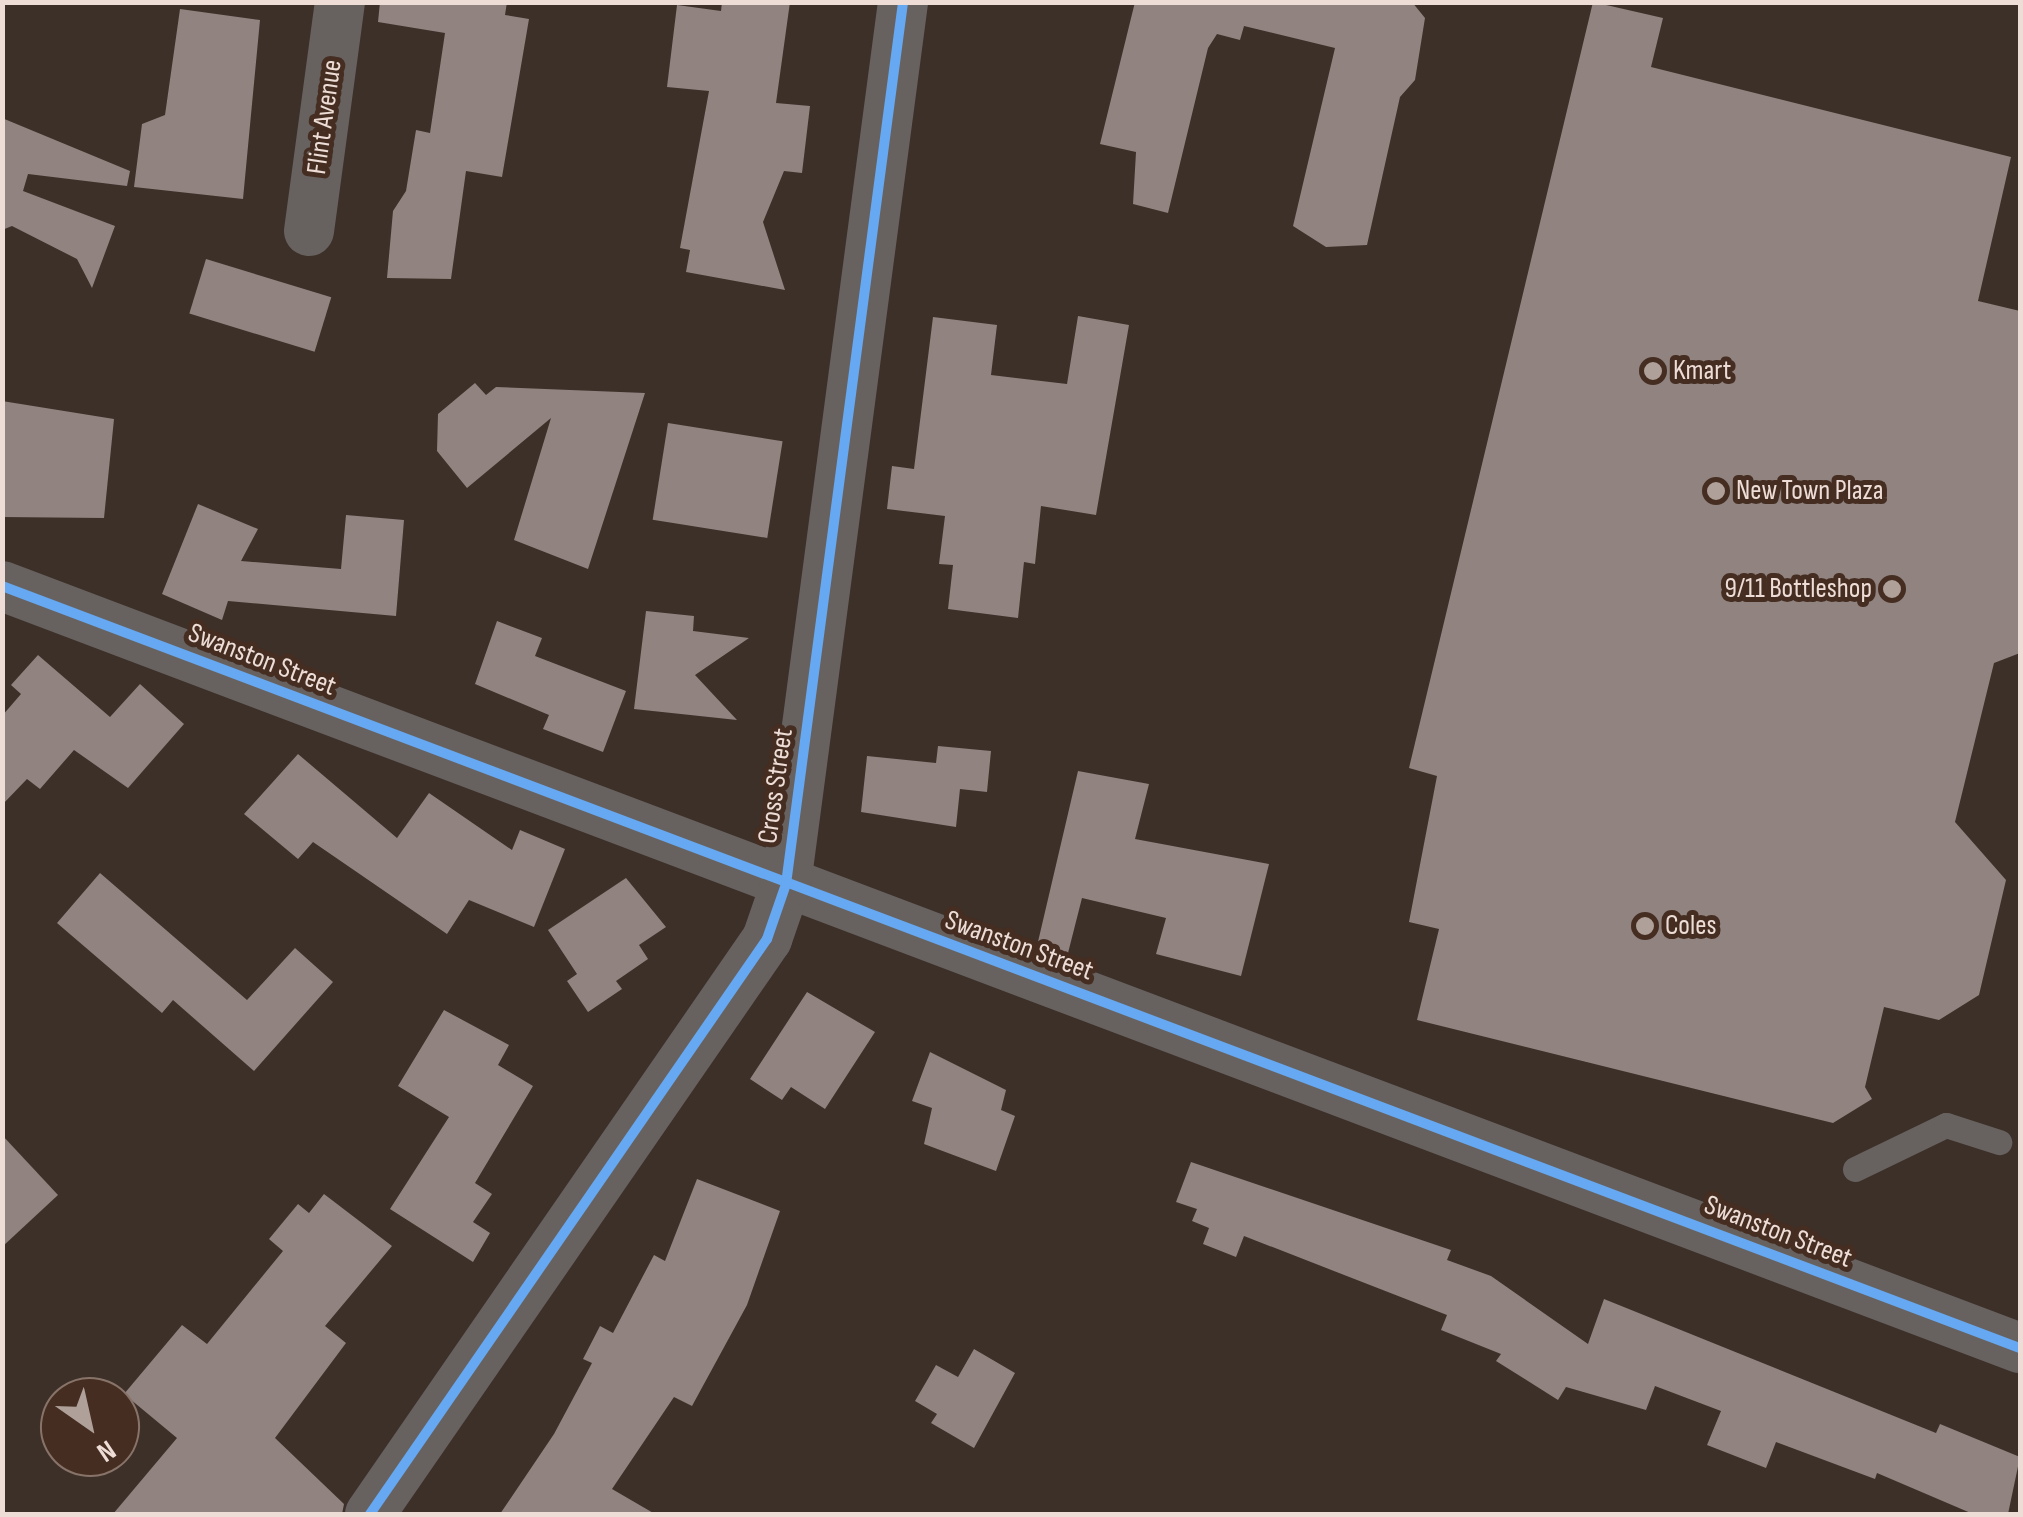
<!DOCTYPE html>
<html>
<head>
<meta charset="utf-8">
<style>
  body { margin:0 }
  #map { position:relative; width:2023px; height:1517px; overflow:hidden; background:#3d3029; font-family:"Sofia Sans Condensed",sans-serif }
  div>[style] { position:absolute }
  .building>* { inset:0; background:#908380; transform-origin:0 0 }
  .service>* { height:25px; margin:-12.5px; padding:0 12.5px; transform-origin:12.5px; border-radius:12.5px; background:#67625f }
  .minor>* { height:50px; margin:-25px; padding:0 25px; transform-origin:25px; border-radius:25px; background:#67625f }
  .cycleway>* { height:10px; margin:-5px; padding:0 5px; transform-origin:5px; border-radius:5px; background:#66a8f1 }
  .dots>* { width:28px; height:28px; translate:-50% -50%; box-sizing:border-box; border:5px solid #452d21; border-radius:50% }
  span { translate:-50% -50%; white-space:nowrap; text-align:center; line-height:1.15; -webkit-text-stroke:10px #452d21; paint-order:stroke }
  .street-label { font-size:28px; color:#edddd6 }
  .poi-label { font-size:28px; color:#edddd6 }
  .left { translate:0 -50%; text-align:left }
  .right { translate:-100% -50%; text-align:right }
  .frame { position:absolute; inset:0; border:5px solid #edddd6; pointer-events:none }
  .north { position:absolute; left:40px; top:1377px; width:100px; height:100px; box-sizing:border-box; background:#452d21; border:2px solid #887369; border-radius:50%; rotate:146deg; font-size:28px; font-weight:700; line-height:40px; text-align:center; color:#edddd6 }
  .north::after { content:''; display:block; margin:auto; width:35px; height:45px; background:#afa099; clip-path:polygon(50% 0,100% 100%,50% 72%,0 100%) }
</style>
</head>
<body>
<div id="map">
  <div class="building">
    <div style="clip-path:polygon(380px 2px,507px 2px,505px 15px,529px 19px,502px 177px,466px 171px,451px 279px,387px 278px,393px 211px,406px 191px,416px 130px,430px 133px,445px 33px,378px 22px)"></div>
    <div style="clip-path:polygon(722px 2px,790px 2px,776px 103px,810px 106px,802px 173px,784px 171px,763px 222px,785px 290px,686px 272px,690px 250px,680px 248px,709px 91px,667px 87px,677px 5px,721px 11px)"></div>
    <div style="clip-path:polygon(1135px 2px,1412px 2px,1425px 18px,1415px 80px,1400px 97px,1367px 245px,1326px 247px,1293px 226px,1335px 48px,1244px 26px,1240px 40px,1217px 34px,1208px 48px,1168px 213px,1133px 204px,1136px 152px,1100px 144px)"></div>
    <div style="clip-path:polygon(1593px 2px,1663px 18px,1651px 67px,2011px 157px,1978px 301px,2020px 311px,2020px 653px,1994px 663px,1955px 822px,2006px 880px,1979px 995px,1939px 1020px,1884px 1007px,1865px 1087px,1872px 1099px,1833px 1123px,1417px 1020px,1439px 929px,1409px 922px,1437px 776px,1409px 768px)"></div>
    <div style="clip-path:polygon(180px 9px,260px 20px,243px 199px,134px 187px,142px 124px,165px 115px)"></div>
    <div style="clip-path:polygon(2px 118px,130px 171px,127px 186px,28px 174px,23px 191px,115px 226px,92px 288px,77px 259px,12px 226px,2px 230px)"></div>
    <div style="left:206px;top:259px;width:131px;height:57px;rotate:17deg"></div>
    <div style="clip-path:polygon(1078px 316px,1129px 325px,1096px 515px,1041px 506px,1035px 564px,1024px 562px,1018px 618px,948px 609px,953px 565px,939px 564px,945px 516px,887px 509px,892px 466px,914px 469px,933px 317px,997px 325px,991px 375px,1067px 384px)"></div>
    <div style="clip-path:polygon(475px 383px,486px 395px,496px 387px,645px 393px,588px 569px,514px 540px,551px 418px,467px 488px,437px 451px,438px 414px)"></div>
    <div style="clip-path:polygon(2px 401px,114px 419px,104px 518px,2px 517px)"></div>
    <div style="left:668px;top:423px;width:116px;height:98px;rotate:9deg"></div>
    <div style="clip-path:polygon(198px 504px,258px 529px,241px 561px,341px 569px,346px 515px,404px 520px,396px 616px,228px 601px,222px 620px,162px 594px)"></div>
    <div style="clip-path:polygon(646px 611px,694px 616px,693px 631px,749px 638px,695px 675px,737px 720px,634px 709px)"></div>
    <div style="clip-path:polygon(497px 621px,542px 638px,535px 656px,626px 691px,603px 752px,543px 729px,549px 715px,475px 684px)"></div>
    <div style="clip-path:polygon(38px 655px,110px 717px,140px 684px,184px 724px,128px 788px,74px 750px,40px 789px,27px 779px,2px 805px,2px 716px,21px 694px,11px 685px)"></div>
    <div style="clip-path:polygon(938px 746px,991px 751px,987px 792px,960px 789px,956px 827px,861px 812px,867px 756px,936px 763px)"></div>
    <div style="clip-path:polygon(298px 754px,397px 838px,429px 793px,512px 850px,520px 830px,565px 849px,534px 927px,469px 900px,447px 934px,313px 842px,298px 859px,244px 814px)"></div>
    <div style="clip-path:polygon(1078px 771px,1149px 784px,1135px 839px,1269px 864px,1241px 976px,1156px 954px,1166px 918px,1082px 898px,1067px 957px,1037px 946px)"></div>
    <div style="clip-path:polygon(100px 873px,247px 1000px,295px 948px,333px 982px,254px 1071px,173px 1000px,162px 1013px,57px 923px)"></div>
    <div style="clip-path:polygon(626px 878px,666px 927px,639px 945px,648px 959px,616px 981px,622px 989px,588px 1012px,567px 981px,577px 974px,548px 930px)"></div>
    <div style="clip-path:polygon(807px 992px,875px 1032px,825px 1109px,791px 1087px,782px 1100px,750px 1079px)"></div>
    <div style="clip-path:polygon(444px 1010px,509px 1045px,498px 1065px,533px 1086px,475px 1183px,492px 1194px,473px 1222px,490px 1233px,473px 1262px,390px 1209px,449px 1117px,398px 1086px)"></div>
    <div style="clip-path:polygon(930px 1052px,1006px 1090px,1001px 1110px,1015px 1116px,996px 1171px,924px 1144px,932px 1108px,912px 1101px)"></div>
    <div style="clip-path:polygon(2px 1135px,58px 1195px,2px 1247px)"></div>
    <div style="clip-path:polygon(1191px 1162px,1451px 1250px,1447px 1260px,1491px 1276px,1588px 1344px,1604px 1299px,1936px 1433px,1940px 1424px,2020px 1457px,2008px 1514px,1973px 1514px,1877px 1473px,1875px 1479px,1776px 1442px,1766px 1468px,1707px 1445px,1721px 1411px,1655px 1386px,1646px 1410px,1566px 1387px,1558px 1400px,1496px 1361px,1501px 1354px,1441px 1330px,1447px 1315px,1244px 1236px,1236px 1257px,1203px 1244px,1209px 1228px,1192px 1221px,1197px 1209px,1176px 1202px)"></div>
    <div style="clip-path:polygon(697px 1179px,780px 1211px,747px 1305px,692px 1406px,674px 1397px,612px 1489px,655px 1514px,500px 1514px,554px 1434px,592px 1363px,583px 1359px,600px 1326px,613px 1333px,654px 1255px,665px 1261px)"></div>
    <div style="clip-path:polygon(324px 1194px,392px 1246px,325px 1326px,346px 1343px,275px 1438px,344px 1504px,342px 1514px,113px 1514px,177px 1438px,124px 1394px,182px 1325px,207px 1344px,283px 1251px,269px 1239px,298px 1204px,309px 1213px)"></div>
    <div style="clip-path:polygon(974px 1349px,1015px 1373px,974px 1448px,931px 1423px,937px 1414px,915px 1401px,936px 1365px,958px 1377px)"></div>
  </div>
  <div class="service">
    <div style="left:1855px;top:1169px;width:101px;rotate:-25.8deg"></div>
    <div style="left:1946px;top:1125px;width:56px;rotate:17.8deg"></div>
  </div>
  <div class="minor">
    <div style="left:309px;top:231px;width:231px;rotate:-82.3deg"></div>
    <div style="left:2px;top:586px;width:2157px;rotate:20.69deg"></div>
    <div style="left:370px;top:1514px;width:699px;rotate:-55.38deg"></div>
    <div style="left:767px;top:939px;width:58px;rotate:-70.9deg"></div>
    <div style="left:786px;top:884px;width:890px;rotate:-82.44deg"></div>
  </div>
  <div class="cycleway">
    <div style="left:2px;top:586px;width:2157px;rotate:20.69deg"></div>
    <div style="left:370px;top:1514px;width:699px;rotate:-55.38deg"></div>
    <div style="left:767px;top:939px;width:58px;rotate:-70.9deg"></div>
    <div style="left:786px;top:884px;width:890px;rotate:-82.44deg"></div>
  </div>
  <div class="dots">
    <div style="left:1653px;top:371px;background:#afa099"></div>
    <div style="left:1716px;top:491px;background:#afa099"></div>
    <div style="left:1892px;top:589px;background:#afa099"></div>
    <div style="left:1645px;top:926px;background:#afa099"></div>
  </div>
  <div class="street-label">
    <span style="left:325px;top:117px;rotate:-82deg">Flint Avenue</span>
    <span style="left:262px;top:660px;rotate:21deg">Swanston Street</span>
    <span style="left:776px;top:786px;rotate:-82deg">Cross Street</span>
    <span style="left:1019px;top:946px;rotate:20deg">Swanston Street</span>
    <span style="left:1778px;top:1232px;rotate:21deg">Swanston Street</span>
  </div>
  <div class="poi-label">
    <span class="left" style="left:1673px;top:371px">Kmart</span>
    <span class="left" style="left:1736px;top:491px">New Town Plaza</span>
    <span class="right" style="left:1872px;top:589px">9/11 Bottleshop</span>
    <span class="left" style="left:1665px;top:926px">Coles</span>
  </div>
  <div class="frame"></div>
  <div class="north">N</div>
</div>
</body>
</html>
